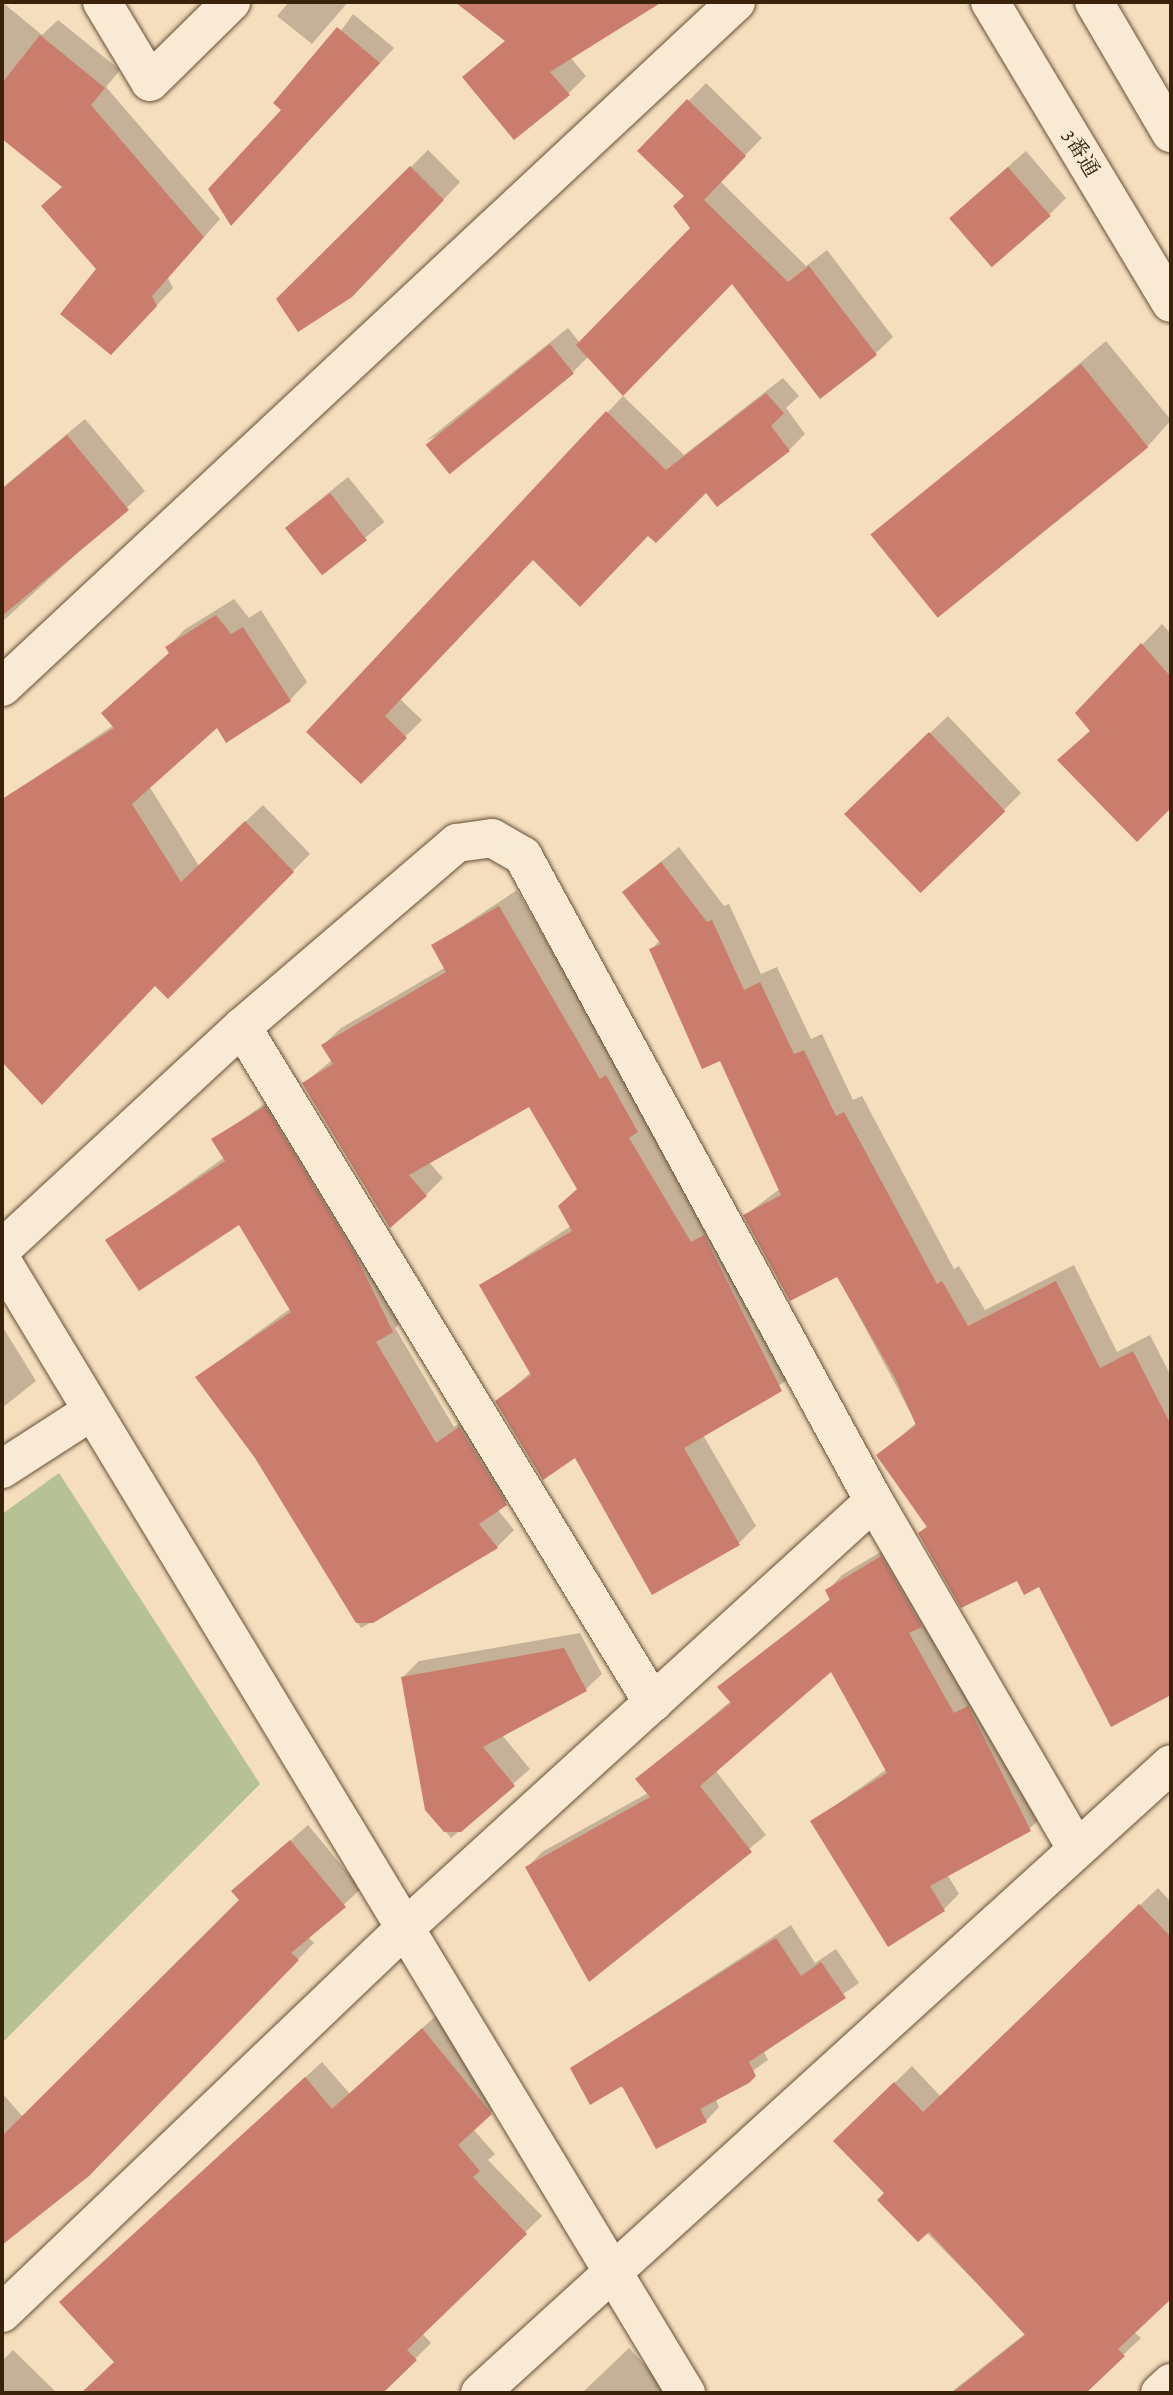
<!DOCTYPE html>
<html>
<head>
<meta charset="utf-8">
<style>
  body { margin:0 }
  #map { position:relative; width:1173px; height:2395px; overflow:hidden; background:#f5debd; font-family:Alegreya,"Noto Serif JP",serif }
  div>[style] { position:absolute }
  .green>* { inset:0; background:#b6c296 }
  .shadow>* { inset:0; background:#0003; transform-origin:0 0 }
  .building>* { inset:0; background:#cb7d6d; transform-origin:0 0 }
  .roads { filter:drop-shadow(0 0 2px #675137) drop-shadow(0 0 2px #675137) }
  .minor>* { height:38px; margin:-19px; padding:0 19px; transform-origin:19px; border-radius:19px; background:#f8ead4 }
  .tertiary>* { height:38px; margin:-19px; padding:0 19px; transform-origin:19px; border-radius:19px; background:#f8ead4 }
  span { translate:-50% -50%; white-space:nowrap; text-align:center; line-height:1.15; -webkit-text-stroke:5px #f8ead4; paint-order:stroke }
  .street-label { font-size:21px; color:#38220a }
  .frame { position:absolute; inset:0; border:4px solid #38220a; pointer-events:none }
</style>
</head>
<body>
<div id="map">
  <div class="green">
    <div style="clip-path:polygon(59px 1473px,260px 1784px,2px 2043px,2px 1514px)"></div>
  </div>
  <div class="shadow">
    <div style="clip-path:polygon(2px 2px,42px 35px,58px 20px,120px 70px,106px 87px,220px 219px,168px 278px,173px 288px,128px 336px,64px 186px,2px 134px)"></div>
    <div style="clip-path:polygon(289px 2px,348px 2px,312px 44px,277px 16px)"></div>
    <div style="clip-path:polygon(458px 2px,658px 2px,570px 57px,586px 76px,568px 94px,465px 77px,506px 40px)"></div>
    <div style="clip-path:polygon(353px 14px,394px 48px,246px 209px,284px 110px)"></div>
    <div style="clip-path:polygon(706px 83px,762px 138px,720px 181px,806px 266px,827px 250px,893px 337px,875px 354px,733px 281px,589px 356px,572px 373px,426px 441px,568px 328px,580px 343px,692px 228px,686px 196px,640px 151px)"></div>
    <div style="clip-path:polygon(428px 150px,460px 182px,370px 278px,279px 299px)"></div>
    <div style="clip-path:polygon(1026px 151px,1066px 198px,1049px 215px,969px 201px)"></div>
    <div style="clip-path:polygon(1106px 341px,1171px 420px,1148px 446px,875px 536px)"></div>
    <div style="clip-path:polygon(783px 378px,799px 396px,786px 408px,805px 434px,789px 450px,706px 490px,649px 533px,533px 558px,400px 699px,422px 720px,361px 781px,309px 731px,623px 396px,684px 455px)"></div>
    <div style="clip-path:polygon(85px 419px,145px 491px,2px 622px,2px 488px)"></div>
    <div style="left:348px;top:477px;width:58px;height:80px;rotate:51deg"></div>
    <div style="clip-path:polygon(234px 599px,249px 618px,261px 610px,307px 682px,290px 700px,217px 726px,149px 786px,199px 866px,263px 805px,310px 854px,168px 997px,156px 984px,42px 1103px,2px 1060px,7px 1013px,2px 1004px,2px 800px,114px 725px,103px 713px,170px 652px,167px 648px,184px 630px)"></div>
    <div style="clip-path:polygon(1162px 624px,1171px 634px,1171px 806px,1137px 839px,1060px 760px,1091px 730px,1142px 645px)"></div>
    <div style="clip-path:polygon(948px 716px,1021px 793px,921px 892px,863px 797px)"></div>
    <div style="clip-path:polygon(679px 847px,724px 906px,729px 904px,761px 974px,777px 967px,811px 1039px,822px 1034px,853px 1100px,862px 1096px,954px 1269px,959px 1266px,985px 1310px,1074px 1265px,1117px 1352px,1150px 1335px,1171px 1376px,1168px 1694px,1040px 1585px,920px 1533px,928px 1525px,878px 1456px,916px 1423px,837px 1275px,745px 1215px,780px 1189px,720px 1059px,651px 950px,660px 940px,624px 892px)"></div>
    <div style="clip-path:polygon(517px 890px,798px 1373px,703px 1435px,756px 1526px,739px 1543px,576px 1455px,497px 1402px,531px 1372px,482px 1285px,571px 1226px,578px 1188px,530px 1105px,429px 1162px,443px 1178px,426px 1195px,304px 1083px,332px 1060px,323px 1045px,341px 1028px,446px 967px,434px 945px)"></div>
    <div style="clip-path:polygon(282px 1091px,409px 1314px,395px 1328px,454px 1427px,477px 1411px,523px 1486px,497px 1509px,514px 1530px,497px 1547px,361px 1628px,256px 1457px,197px 1377px,291px 1308px,240px 1223px,107px 1241px,225px 1157px,214px 1140px)"></div>
    <div style="clip-path:polygon(2px 1326px,36px 1381px,2px 1408px)"></div>
    <div style="clip-path:polygon(897px 1542px,1045px 1814px,1029px 1829px,947px 1874px,959px 1894px,944px 1909px,813px 1821px,887px 1769px,831px 1669px,715px 1770px,766px 1835px,589px 1980px,527px 1867px,542px 1852px,648px 1793px,637px 1779px,731px 1701px,720px 1687px,831px 1598px,827px 1591px,842px 1575px)"></div>
    <div style="clip-path:polygon(580px 1633px,602px 1674px,586px 1689px,502px 1735px,530px 1769px,451px 1838px,427px 1809px,403px 1677px,419px 1661px)"></div>
    <div style="clip-path:polygon(308px 1825px,361px 1889px,308px 1937px,314px 1943px,88px 2175px,2px 2242px,2px 2093px,23px 2117px,241px 1900px,233px 1891px)"></div>
    <div style="clip-path:polygon(1158px 1888px,1171px 1902px,1171px 2297px,1134px 2332px,1141px 2338px,1083px 2393px,1065px 2393px,1056px 2384px,1045px 2393px,950px 2393px,1026px 2333px,836px 2141px,912px 2066px,941px 2097px)"></div>
    <div style="clip-path:polygon(791px 1925px,815px 1963px,836px 1949px,859px 1983px,763px 2050px,768px 2060px,715px 2098px,719px 2107px,706px 2121px,572px 2068px)"></div>
    <div style="clip-path:polygon(439px 2013px,507px 2097px,473px 2129px,495px 2154px,488px 2160px,542px 2216px,422px 2333px,431px 2343px,381px 2393px,83px 2393px,116px 2362px,78px 2286px,322px 2062px,350px 2094px)"></div>
    <div style="clip-path:polygon(629px 2348px,672px 2393px,582px 2393px)"></div>
    <div style="clip-path:polygon(13px 2350px,57px 2393px,2px 2393px,2px 2361px)"></div>
  </div>
  <div class="building">
    <div style="clip-path:polygon(455px 2px,662px 2px,550px 72px,570px 95px,514px 140px,462px 77px,505px 41px)"></div>
    <div style="clip-path:polygon(337px 27px,380px 63px,231px 226px,208px 189px,281px 110px,273px 103px)"></div>
    <div style="clip-path:polygon(40px 35px,105px 88px,91px 105px,204px 237px,152px 296px,157px 306px,111px 355px,60px 314px,96px 269px,41px 206px,62px 187px,2px 139px,2px 83px)"></div>
    <div style="clip-path:polygon(687px 99px,746px 156px,704px 200px,788px 282px,809px 266px,877px 355px,820px 399px,732px 284px,623px 396px,576px 345px,690px 228px,673px 206px,684px 196px,637px 151px)"></div>
    <div style="clip-path:polygon(410px 166px,444px 200px,352px 297px,298px 332px,276px 299px)"></div>
    <div style="left:1008px;top:167px;width:65px;height:78px;rotate:49deg"></div>
    <div style="left:550px;top:344px;width:38px;height:160px;rotate:51deg"></div>
    <div style="left:1081px;top:364px;width:107px;height:271px;rotate:51deg"></div>
    <div style="clip-path:polygon(766px 393px,784px 413px,771px 426px,790px 451px,717px 507px,706px 493px,656px 543px,648px 536px,580px 607px,533px 560px,385px 716px,407px 738px,361px 784px,306px 732px,606px 411px,666px 470px)"></div>
    <div style="clip-path:polygon(67px 435px,129px 510px,2px 616px,2px 489px)"></div>
    <div style="left:330px;top:493px;width:60px;height:57px;rotate:52deg"></div>
    <div style="clip-path:polygon(216px 615px,231px 634px,243px 627px,291px 701px,226px 743px,217px 728px,132px 804px,181px 882px,245px 821px,294px 872px,168px 999px,155px 986px,42px 1105px,2px 1062px,2px 799px,114px 728px,101px 713px,169px 653px,165px 647px)"></div>
    <div style="clip-path:polygon(1141px 643px,1171px 677px,1171px 808px,1137px 842px,1057px 760px,1090px 731px,1075px 713px)"></div>
    <div style="left:929px;top:732px;width:110px;height:118px;rotate:46deg"></div>
    <div style="clip-path:polygon(661px 862px,707px 922px,712px 920px,744px 990px,760px 982px,794px 1054px,804px 1050px,836px 1116px,844px 1112px,937px 1284px,942px 1281px,968px 1326px,1056px 1281px,1100px 1368px,1133px 1351px,1171px 1425px,1171px 1695px,1111px 1727px,1039px 1587px,1024px 1595px,1017px 1581px,961px 1608px,918px 1533px,927px 1527px,876px 1455px,916px 1425px,895px 1378px,837px 1277px,790px 1301px,743px 1215px,781px 1195px,720px 1061px,702px 1069px,649px 949px,661px 944px,622px 892px)"></div>
    <div style="clip-path:polygon(499px 906px,600px 1079px,606px 1075px,638px 1132px,629px 1138px,691px 1242px,704px 1235px,782px 1391px,684px 1448px,740px 1545px,652px 1595px,575px 1458px,543px 1480px,495px 1401px,531px 1375px,479px 1285px,572px 1231px,558px 1206px,577px 1189px,529px 1107px,409px 1175px,427px 1196px,390px 1228px,302px 1083px,333px 1064px,321px 1045px,446px 972px,431px 945px)"></div>
    <div style="clip-path:polygon(265px 1106px,356px 1256px,393px 1332px,376px 1342px,436px 1443px,459px 1427px,507px 1505px,479px 1524px,498px 1548px,373px 1623px,356px 1623px,255px 1458px,195px 1377px,291px 1312px,239px 1225px,139px 1291px,105px 1240px,225px 1161px,211px 1139px)"></div>
    <div style="clip-path:polygon(881px 1556px,922px 1627px,909px 1633px,954px 1713px,968px 1706px,1031px 1831px,930px 1886px,945px 1911px,888px 1947px,810px 1821px,887px 1773px,831px 1672px,700px 1786px,752px 1852px,589px 1982px,525px 1867px,650px 1797px,635px 1779px,731px 1703px,717px 1687px,830px 1600px,825px 1590px)"></div>
    <div style="clip-path:polygon(564px 1648px,587px 1691px,483px 1747px,515px 1786px,461px 1832px,444px 1832px,425px 1810px,401px 1677px)"></div>
    <div style="clip-path:polygon(290px 1840px,346px 1907px,291px 1953px,299px 1960px,89px 2176px,2px 2245px,2px 2136px,239px 1900px,231px 1891px)"></div>
    <div style="clip-path:polygon(1139px 1904px,1171px 1937px,1171px 2299px,1118px 2349px,1125px 2356px,1086px 2393px,952px 2393px,1025px 2335px,929px 2232px,918px 2242px,877px 2200px,884px 2193px,833px 2141px,894px 2082px,923px 2112px)"></div>
    <div style="clip-path:polygon(776px 1938px,801px 1976px,821px 1962px,846px 1998px,749px 2062px,756px 2076px,749px 2083px,700px 2109px,707px 2122px,656px 2149px,622px 2086px,590px 2105px,570px 2068px)"></div>
    <div style="clip-path:polygon(422px 2028px,492px 2114px,458px 2145px,480px 2171px,473px 2177px,527px 2234px,407px 2350px,417px 2360px,383px 2393px,81px 2393px,114px 2362px,59px 2302px,305px 2077px,332px 2109px)"></div>
  </div>
  <div class="roads">
    <div class="minor">
      <div style="left:102px;top:2px;width:93px;rotate:59deg"></div>
      <div style="left:150px;top:82px;width:114px;rotate:-44.6deg"></div>
      <div style="left:2px;top:687px;width:1004px;rotate:-43.02deg"></div>
      <div style="left:242px;top:1027px;width:791px;rotate:58.7deg"></div>
      <div style="left:2px;top:1249px;width:327px;rotate:-42.8deg"></div>
      <div style="left:242px;top:1027px;width:283px;rotate:-40.6deg"></div>
      <div style="left:457px;top:843px;width:35px;rotate:-8deg"></div>
      <div style="left:492px;top:838px;width:36px;rotate:30deg"></div>
      <div style="left:523px;top:856px;width:734px;rotate:61.45deg"></div>
      <div style="left:874px;top:1501px;width:400px;rotate:59.8deg"></div>
      <div style="left:2px;top:1261px;width:1323px;rotate:58.86deg"></div>
      <div style="left:2px;top:1469px;width:107px;rotate:-32.8deg"></div>
      <div style="left:2px;top:2313px;width:557px;rotate:-43.69deg"></div>
      <div style="left:405px;top:1928px;width:634px;rotate:-42.32deg"></div>
      <div style="left:480px;top:2393px;width:934px;rotate:-42.31deg"></div>
      <div style="left:1160px;top:2393px;width:15px;rotate:-42deg"></div>
    </div>
    <div class="tertiary">
      <div style="left:990px;top:2px;width:351px;rotate:59deg"></div>
      <div style="left:1094px;top:2px;width:152px;rotate:59.6deg"></div>
    </div>
  </div>
  <div class="street-label">
    <span style="left:1081px;top:153px;rotate:59deg">3番通</span>
  </div>
  <div class="frame"></div>
</div>
</body>
</html>
